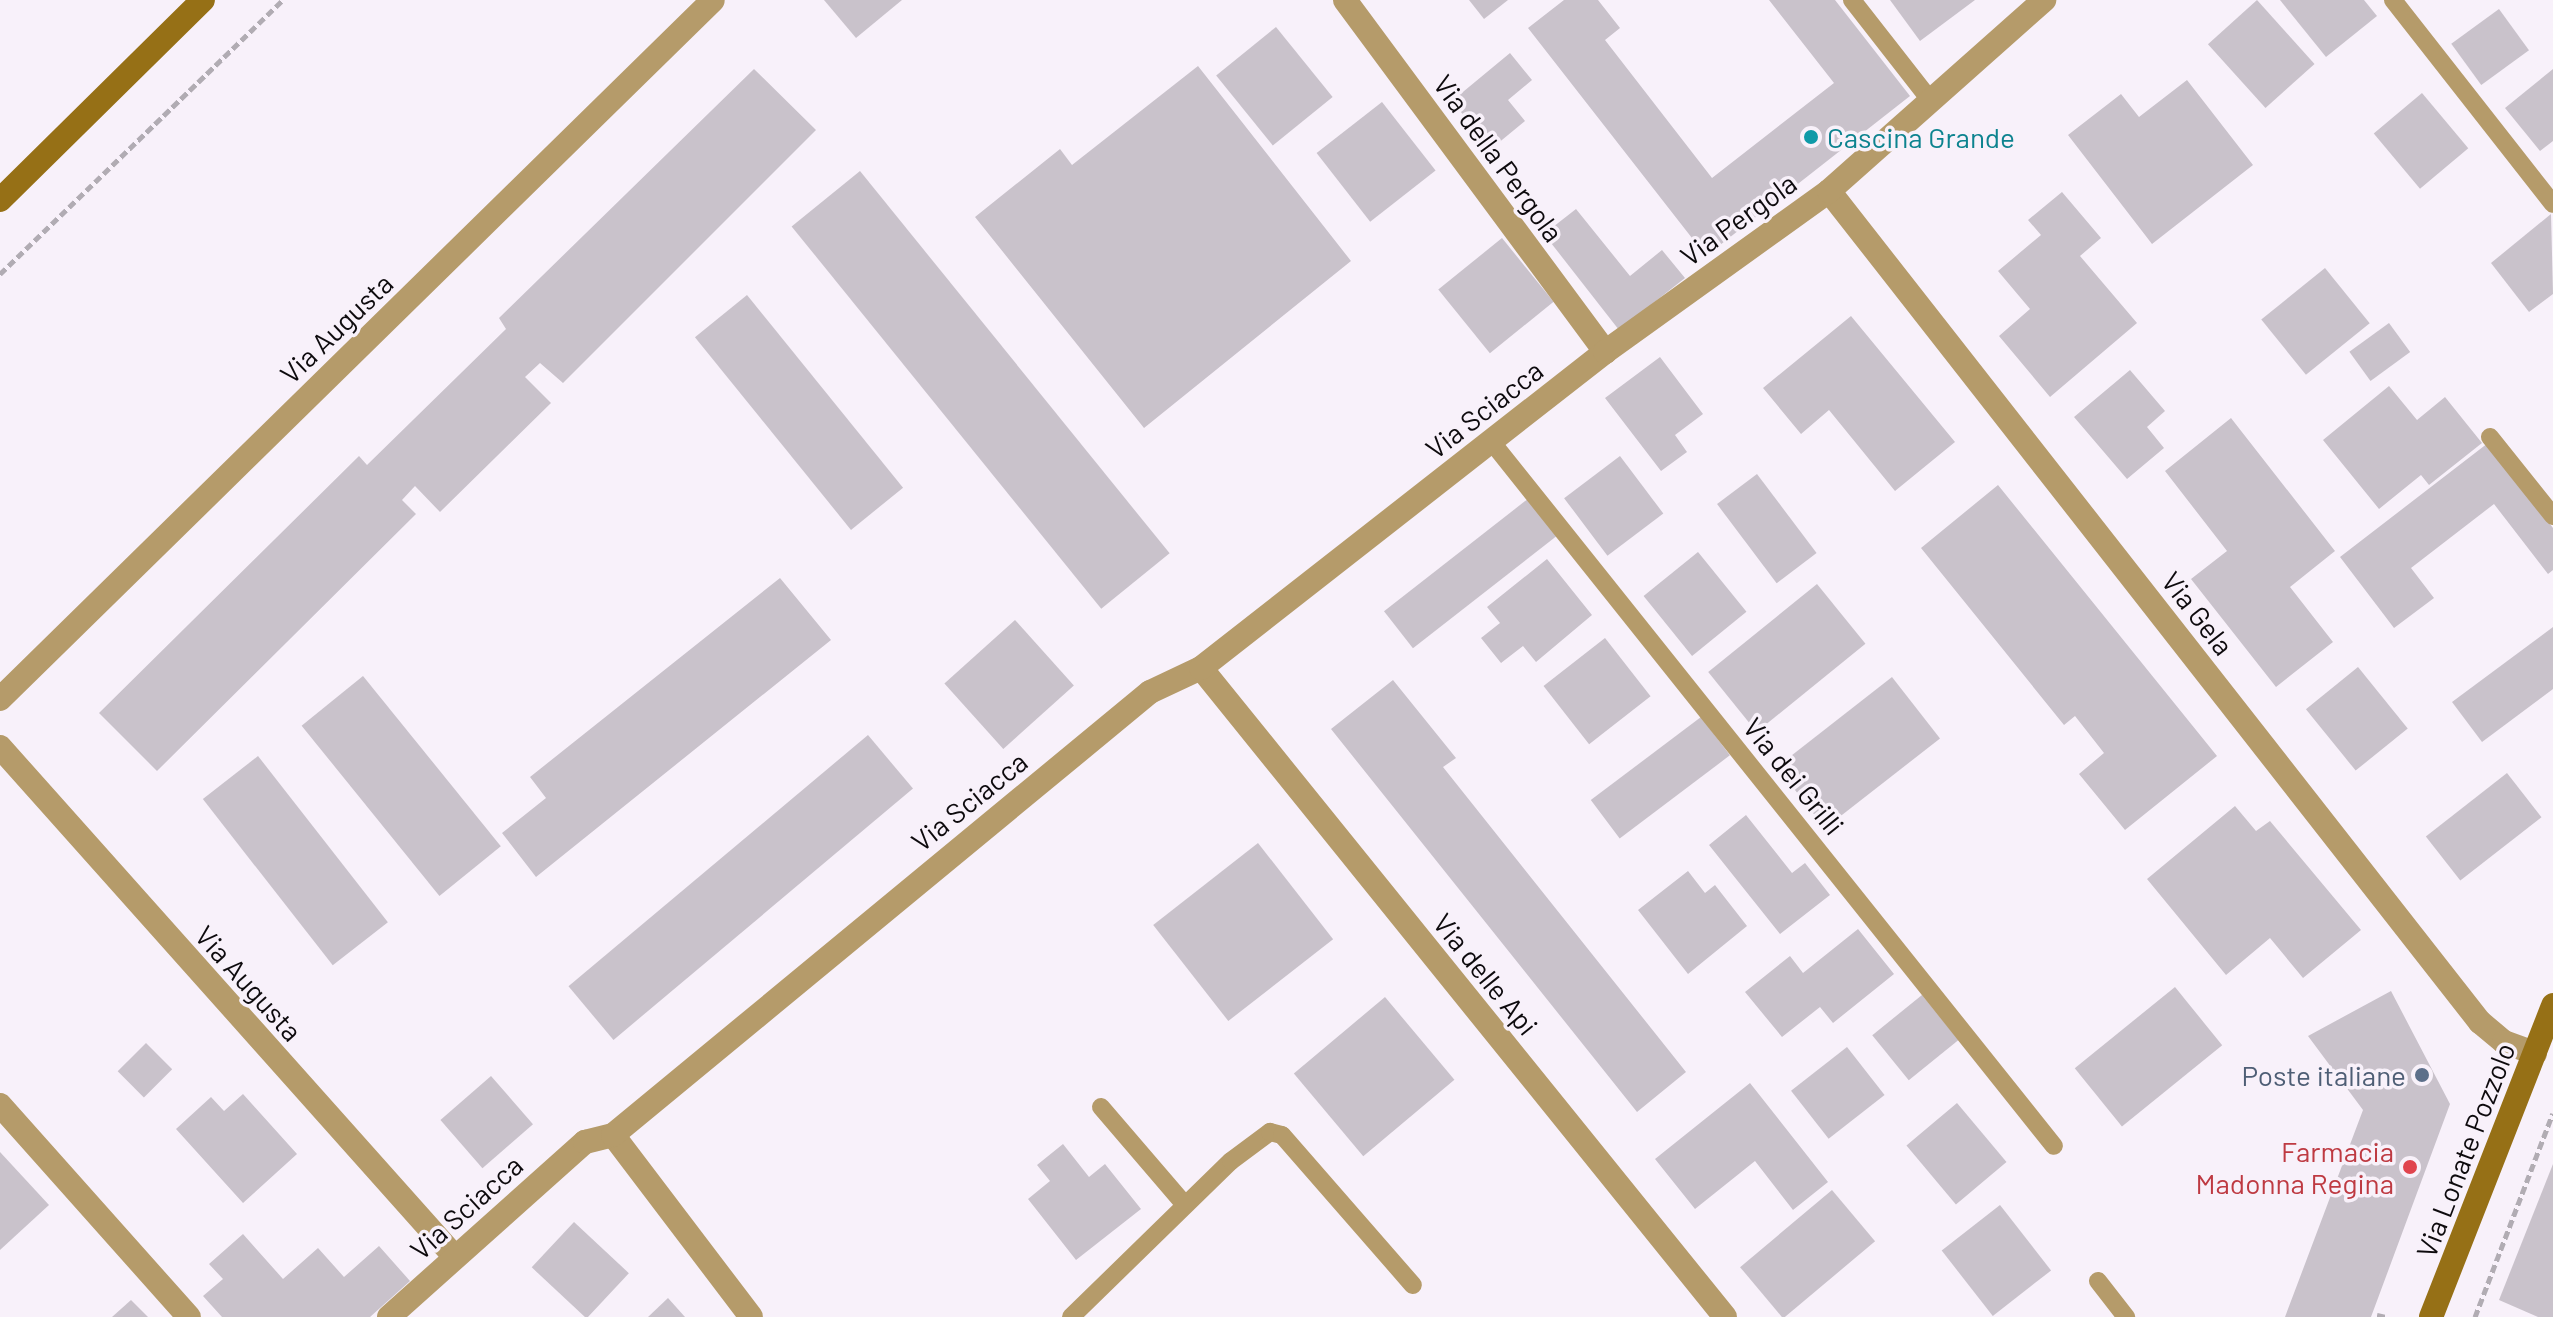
<!DOCTYPE html>
<html>
<head>
<meta charset="utf-8">
<style>
  body { margin:0 }
  #map { position:relative; width:2553px; height:1317px; overflow:hidden; background:#f8f1fa; font-family:Barlow,sans-serif }
  div>[style] { position:absolute }
  .building>* { inset:0; background:#c9c2cb; transform-origin:0 0 }
  .path>* { height:5px; margin-top:-2.5px; transform-origin:0; background:repeating-linear-gradient(90deg,#b1acb3 0 8px,transparent 0 12px) }
  .lane>* { height:18px; margin:-9px; padding:0 9px; transform-origin:9px; border-radius:9px; background:#b59b6a }
  .street>* { height:24px; margin:-12px; padding:0 12px; transform-origin:12px; border-radius:12px; background:#b59b6a }
  .secondary>* { height:24px; margin:-12px; padding:0 12px; transform-origin:12px; border-radius:12px; background:#967016 }
  .dots>* { width:22px; height:22px; translate:-50% -50%; box-sizing:border-box; border:4px solid #f8f1fa; border-radius:50% }
  span { translate:-50% -50%; white-space:nowrap; text-align:center; line-height:1.15; -webkit-text-stroke:7px #f8f1fa; paint-order:stroke }
  .culture-label { font-size:28px; color:#0d838f }
  .left { translate:0 -50%; text-align:left }
  .street-label { font-size:28px; color:#0d0a0d }
  .service-label { font-size:28px; color:#4e5e75 }
  .right { translate:-100% -50%; text-align:right }
  .health-label { font-size:28px; color:#be3a42 }
</style>
</head>
<body>
<div id="map">
  <div class="building">
    <div style="clip-path:polygon(824px 0,902px 0,856px 38px)"></div>
    <div style="clip-path:polygon(1469px 0,1508px 0,1484px 19px)"></div>
    <div style="clip-path:polygon(1564px 0,1598px 0,1620px 28px,1605px 40px,1712px 178px,1834px 83px,1769px 0,1835px 0,1910px 96px,1706px 256px,1528px 28px)"></div>
    <div style="clip-path:polygon(1890px 0,1975px 0,1920px 41px)"></div>
    <div style="left:2257px;top:0;width:86px;height:66px;rotate:48deg"></div>
    <div style="clip-path:polygon(2280px 0,2364px 0,2377px 16px,2326px 57px)"></div>
    <div style="left:2499px;top:9px;width:51px;height:59px;rotate:54deg"></div>
    <div style="left:1276px;top:27px;width:90px;height:77px;rotate:51deg"></div>
    <div style="clip-path:polygon(1510px 53px,1532px 80px,1508px 100px,1525px 121px,1491px 149px,1452px 101px)"></div>
    <div style="clip-path:polygon(1198px 66px,1351px 261px,1144px 428px,975px 217px,1060px 149px,1072px 165px)"></div>
    <div style="clip-path:polygon(754px 69px,816px 130px,563px 383px,540px 363px,525px 377px,551px 403px,440px 512px,415px 486px,402px 500px,416px 514px,157px 771px,99px 713px,359px 456px,367px 465px,506px 329px,499px 318px)"></div>
    <div style="clip-path:polygon(2553px 69px,2553px 141px,2540px 151px,2505px 108px)"></div>
    <div style="clip-path:polygon(2187px 80px,2253px 165px,2152px 244px,2068px 135px,2121px 94px,2139px 117px)"></div>
    <div style="left:2422px;top:93px;width:72px;height:63px;rotate:50deg"></div>
    <div style="left:1382px;top:102px;width:87px;height:83px;rotate:52deg"></div>
    <div style="left:860px;top:171px;width:492px;height:88px;rotate:51deg"></div>
    <div style="clip-path:polygon(2062px 192px,2101px 238px,2080px 256px,2137px 323px,2050px 397px,1999px 336px,2030px 309px,1998px 271px,2041px 235px,2028px 220px)"></div>
    <div style="clip-path:polygon(1576px 209px,1630px 276px,1662px 250px,1685px 278px,1619px 330px,1544px 234px)"></div>
    <div style="clip-path:polygon(2551px 214px,2553px 294px,2529px 312px,2491px 263px)"></div>
    <div style="left:1502px;top:238px;width:82px;height:82px;rotate:51deg"></div>
    <div style="left:2325px;top:268px;width:71px;height:82px;rotate:51deg"></div>
    <div style="left:747px;top:295px;width:248px;height:67px;rotate:51deg"></div>
    <div style="clip-path:polygon(1851px 316px,1955px 442px,1895px 491px,1829px 410px,1801px 434px,1763px 388px)"></div>
    <div style="left:2389px;top:323px;width:36px;height:49px;rotate:54deg"></div>
    <div style="clip-path:polygon(1660px 357px,1703px 414px,1675px 435px,1687px 452px,1661px 471px,1605px 398px)"></div>
    <div style="clip-path:polygon(2130px 370px,2165px 411px,2147px 427px,2164px 448px,2127px 479px,2074px 417px)"></div>
    <div style="clip-path:polygon(2389px 386px,2417px 420px,2445px 397px,2482px 443px,2429px 485px,2421px 475px,2379px 509px,2323px 440px)"></div>
    <div style="clip-path:polygon(2231px 418px,2335px 551px,2290px 587px,2333px 642px,2276px 687px,2191px 579px,2227px 551px,2165px 471px)"></div>
    <div style="clip-path:polygon(2488px 443px,2553px 528px,2553px 570px,2548px 574px,2494px 504px,2411px 568px,2434px 598px,2394px 628px,2340px 557px)"></div>
    <div style="left:1620px;top:456px;width:72px;height:70px;rotate:53deg"></div>
    <div style="left:1757px;top:474px;width:99px;height:50px;rotate:53deg"></div>
    <div style="clip-path:polygon(1998px 485px,2217px 756px,2125px 830px,2079px 774px,2104px 753px,2075px 716px,2064px 725px,1921px 548px)"></div>
    <div style="left:1529px;top:498px;width:47px;height:184px;rotate:52deg"></div>
    <div style="left:1698px;top:552px;width:77px;height:70px;rotate:51deg"></div>
    <div style="clip-path:polygon(1547px 559px,1592px 615px,1536px 662px,1523px 646px,1501px 663px,1481px 638px,1500px 623px,1487px 607px)"></div>
    <div style="clip-path:polygon(780px 578px,831px 640px,536px 877px,502px 833px,546px 798px,530px 777px)"></div>
    <div style="left:1817px;top:584px;width:77px;height:140px;rotate:51deg"></div>
    <div style="left:1015px;top:620px;width:88px;height:95px;rotate:48deg"></div>
    <div style="clip-path:polygon(2553px 627px,2553px 689px,2482px 742px,2452px 702px)"></div>
    <div style="left:1605px;top:638px;width:74px;height:78px;rotate:52deg"></div>
    <div style="left:2358px;top:667px;width:79px;height:67px;rotate:51deg"></div>
    <div style="left:363px;top:676px;width:219px;height:79px;rotate:51deg"></div>
    <div style="left:1892px;top:677px;width:78px;height:146px;rotate:52deg"></div>
    <div style="clip-path:polygon(1393px 680px,1456px 758px,1443px 767px,1686px 1072px,1637px 1112px,1331px 729px)"></div>
    <div style="left:1701px;top:717px;width:48px;height:138px;rotate:53deg"></div>
    <div style="left:868px;top:735px;width:70px;height:391px;rotate:50deg"></div>
    <div style="left:258px;top:756px;width:211px;height:70px;rotate:52deg"></div>
    <div style="left:2507px;top:773px;width:56px;height:103px;rotate:52deg"></div>
    <div style="clip-path:polygon(2235px 806px,2256px 831px,2270px 821px,2361px 930px,2303px 978px,2270px 938px,2226px 975px,2147px 879px)"></div>
    <div style="clip-path:polygon(1746px 815px,1792px 873px,1805px 863px,1830px 895px,1780px 934px,1709px 845px)"></div>
    <div style="left:1258px;top:843px;width:122px;height:133px;rotate:52deg"></div>
    <div style="clip-path:polygon(1688px 871px,1705px 893px,1715px 885px,1747px 926px,1688px 974px,1638px 910px)"></div>
    <div style="clip-path:polygon(1858px 929px,1894px 974px,1833px 1023px,1820px 1007px,1782px 1037px,1745px 992px,1790px 956px,1803px 973px)"></div>
    <div style="left:2175px;top:987px;width:75px;height:129px;rotate:51deg"></div>
    <div style="clip-path:polygon(2391px 991px,2450px 1104px,2371px 1317px,2285px 1317px,2363px 1110px,2308px 1036px)"></div>
    <div style="left:1922px;top:995px;width:58px;height:64px;rotate:51deg"></div>
    <div style="left:1385px;top:997px;width:108px;height:119px;rotate:50deg"></div>
    <div style="left:146px;top:1043px;width:37px;height:40px;rotate:45deg"></div>
    <div style="left:1847px;top:1047px;width:61px;height:71px;rotate:52deg"></div>
    <div style="left:491px;top:1076px;width:64px;height:67px;rotate:49deg"></div>
    <div style="clip-path:polygon(1750px 1083px,1828px 1182px,1793px 1210px,1755px 1161px,1695px 1209px,1655px 1159px)"></div>
    <div style="clip-path:polygon(243px 1094px,297px 1154px,243px 1203px,176px 1129px,211px 1097px,224px 1111px)"></div>
    <div style="left:1957px;top:1103px;width:77px;height:66px;rotate:50deg"></div>
    <div style="clip-path:polygon(1063px 1144px,1089px 1177px,1105px 1164px,1141px 1209px,1076px 1260px,1028px 1199px,1050px 1181px,1037px 1165px)"></div>
    <div style="clip-path:polygon(0 1152px,49px 1205px,0 1250px)"></div>
    <div style="clip-path:polygon(2553px 1164px,2553px 1317px,2538px 1317px,2499px 1300px)"></div>
    <div style="left:1832px;top:1190px;width:67px;height:120px;rotate:50deg"></div>
    <div style="left:2000px;top:1205px;width:83px;height:74px;rotate:52deg"></div>
    <div style="left:574px;top:1222px;width:75px;height:62px;rotate:43deg"></div>
    <div style="clip-path:polygon(243px 1234px,283px 1279px,318px 1248px,344px 1277px,379px 1246px,410px 1281px,370px 1317px,222px 1317px,203px 1296px,223px 1279px,209px 1264px)"></div>
    <div style="clip-path:polygon(668px 1298px,685px 1317px,648px 1317px)"></div>
    <div style="clip-path:polygon(131px 1300px,148px 1317px,112px 1317px)"></div>
  </div>
  <div class="path">
    <div style="left:0;top:274px;width:394px;rotate:-44.1deg"></div>
    <div style="left:2377px;top:1315px;width:9px;rotate:13deg"></div>
    <div style="left:2475px;top:1317px;width:218px;rotate:-69.1deg"></div>
  </div>
  <div class="lane">
    <div style="left:1852px;top:0;width:128px;rotate:52deg"></div>
    <div style="left:2393px;top:0;width:259px;rotate:51.9deg"></div>
    <div style="left:2490px;top:437px;width:101px;rotate:51.4deg"></div>
    <div style="left:1491px;top:441px;width:902px;rotate:51.39deg"></div>
    <div style="left:1101px;top:1107px;width:129px;rotate:49.4deg"></div>
    <div style="left:2098px;top:1281px;width:46px;rotate:52.1deg"></div>
    <div style="left:1071px;top:1317px;width:223px;rotate:-44.3deg"></div>
    <div style="left:1231px;top:1161px;width:49px;rotate:-36.6deg"></div>
    <div style="left:1270px;top:1132px;width:12px;rotate:14deg"></div>
    <div style="left:1282px;top:1135px;width:199px;rotate:48.9deg"></div>
  </div>
  <div class="street">
    <div style="left:1345px;top:0;width:438px;rotate:53.5deg"></div>
    <div style="left:1829px;top:191px;width:1056px;rotate:51.93deg"></div>
    <div style="left:2480px;top:1022px;width:31px;rotate:40deg"></div>
    <div style="left:2504px;top:1042px;width:33px;rotate:20deg"></div>
    <div style="left:1201px;top:668px;width:834px;rotate:51.08deg"></div>
    <div style="left:0;top:699px;width:998px;rotate:-44.43deg"></div>
    <div style="left:0;top:747px;width:683px;rotate:48.26deg"></div>
    <div style="left:0;top:1105px;width:284px;rotate:48.3deg"></div>
    <div style="left:613px;top:1135px;width:228px;rotate:52.8deg"></div>
    <div style="left:389px;top:1317px;width:263px;rotate:-41.8deg"></div>
    <div style="left:585px;top:1142px;width:29px;rotate:-14deg"></div>
    <div style="left:613px;top:1135px;width:696px;rotate:-39.52deg"></div>
    <div style="left:1150px;top:692px;width:56px;rotate:-25.2deg"></div>
    <div style="left:1201px;top:668px;width:513px;rotate:-38.03deg"></div>
    <div style="left:1605px;top:352px;width:276px;rotate:-35.7deg"></div>
    <div style="left:1829px;top:191px;width:288px;rotate:-41.6deg"></div>
  </div>
  <div class="secondary">
    <div style="left:0;top:200px;width:285px;rotate:-44.6deg"></div>
    <div style="left:2431px;top:1317px;width:335px;rotate:-68.6deg"></div>
  </div>
  <div class="dots">
    <div style="left:1811px;top:137px;background:#0f9aa8"></div>
    <div style="left:2422px;top:1075px;background:#5c6f8a"></div>
    <div style="left:2410px;top:1167px;background:#e0444e"></div>
  </div>
  <div class="culture-label">
    <span class="left" style="left:1827px;top:137px">Cascina Grande</span>
  </div>
  <div class="street-label">
    <span style="left:1499px;top:158px;rotate:54deg">Via della Pergola</span>
    <span style="left:1738px;top:219px;rotate:-36deg">Via Pergola</span>
    <span style="left:336px;top:328px;rotate:-44deg">Via Augusta</span>
    <span style="left:1484px;top:409px;rotate:-38deg">Via Sciacca</span>
    <span style="left:2198px;top:613px;rotate:52deg">Via Gela</span>
    <span style="left:1794px;top:776px;rotate:51deg">Via dei Grilli</span>
    <span style="left:969px;top:801px;rotate:-39deg">Via Sciacca</span>
    <span style="left:1486px;top:974px;rotate:51deg">Via delle Api</span>
    <span style="left:249px;top:983px;rotate:48deg">Via Augusta</span>
    <span style="left:2465px;top:1150px;rotate:-69deg">Via Lonate Pozzolo</span>
    <span style="left:466px;top:1207px;rotate:-42deg">Via Sciacca</span>
  </div>
  <div class="service-label">
    <span class="right" style="left:2406px;top:1075px">Poste italiane</span>
  </div>
  <div class="health-label">
    <span class="right" style="left:2394px;top:1167px">Farmacia<br>Madonna Regina</span>
  </div>
</div>
</body>
</html>
